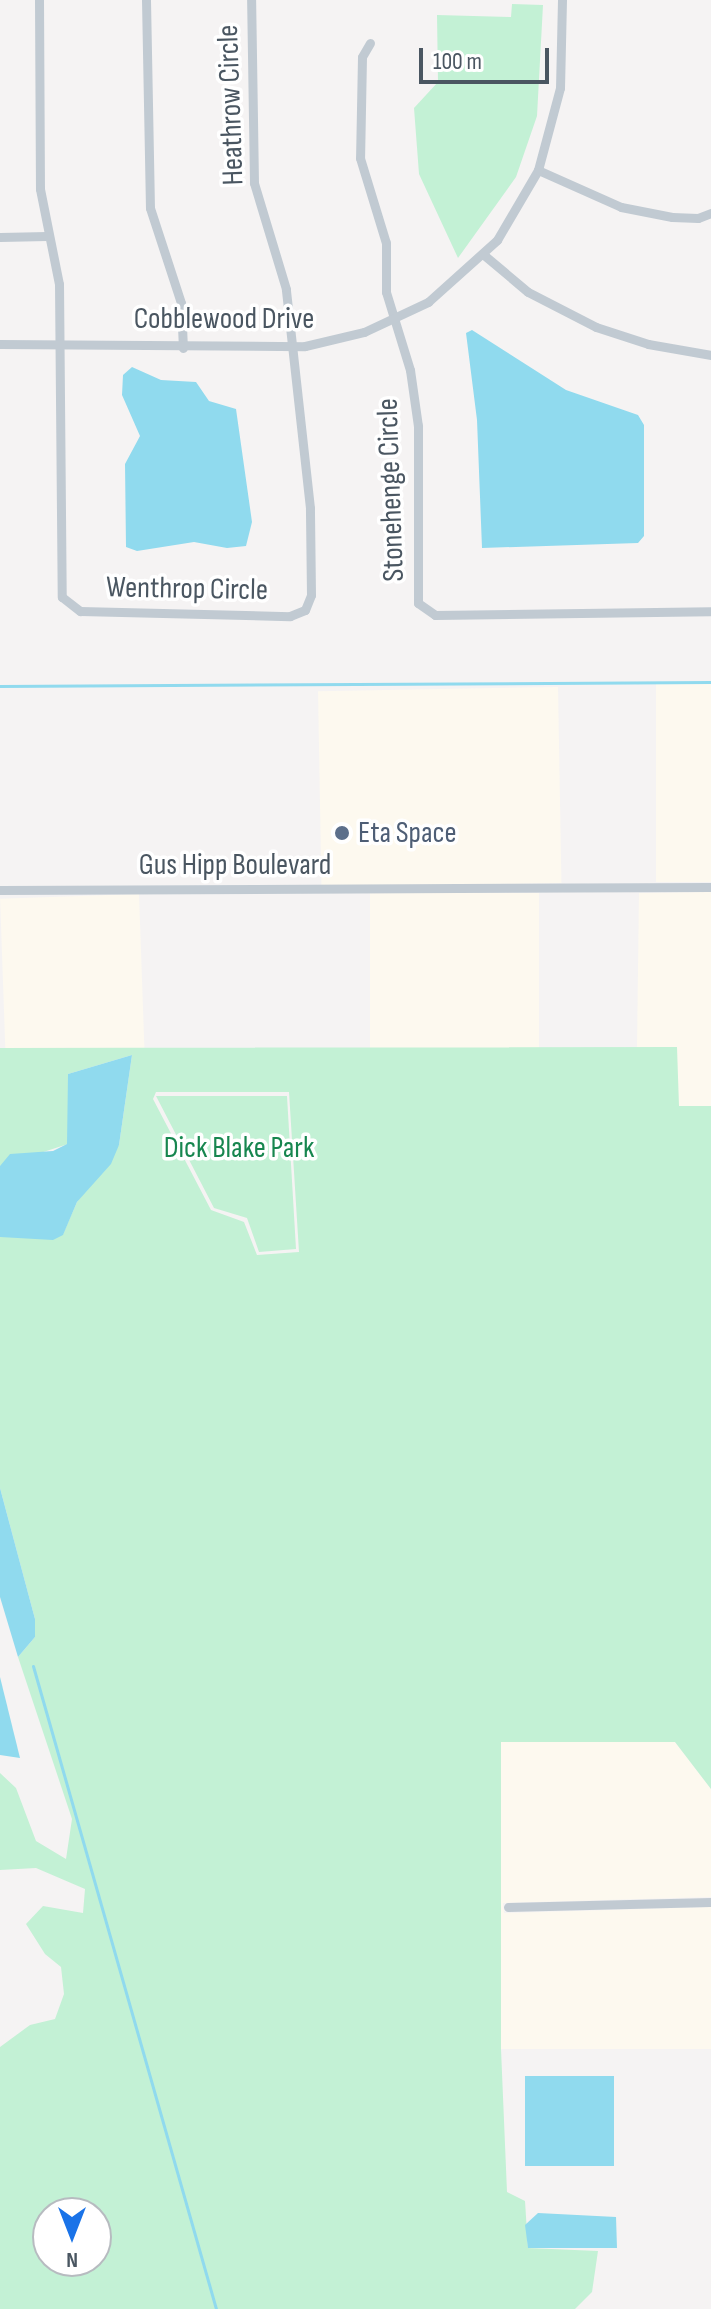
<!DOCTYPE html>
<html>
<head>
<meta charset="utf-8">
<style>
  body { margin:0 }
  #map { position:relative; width:711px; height:2309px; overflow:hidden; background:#f5f3f3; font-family:"Sofia Sans Condensed",sans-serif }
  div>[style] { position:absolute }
  .commercial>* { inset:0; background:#fdf9ef; transform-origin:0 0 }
  .green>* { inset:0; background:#c3f1d5 }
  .water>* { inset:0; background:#90daee; transform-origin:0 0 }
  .stream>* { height:3px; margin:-1.5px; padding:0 1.5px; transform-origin:1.5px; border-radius:1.5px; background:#90daee }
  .minor>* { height:9px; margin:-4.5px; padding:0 4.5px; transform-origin:4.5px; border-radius:4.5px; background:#c1cad2 }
  .dots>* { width:22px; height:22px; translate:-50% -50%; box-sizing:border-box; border:4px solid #fff; border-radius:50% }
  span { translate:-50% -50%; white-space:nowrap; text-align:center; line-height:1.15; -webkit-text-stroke:7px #fff; paint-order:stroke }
  .street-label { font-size:30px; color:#4a5661 }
  .service-label { font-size:30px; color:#4e5e75 }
  .left { translate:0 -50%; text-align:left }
  .park-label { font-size:30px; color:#17864f }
  .north { position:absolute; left:32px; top:2197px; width:80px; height:80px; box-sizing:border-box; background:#fff; border:2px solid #b7bbc0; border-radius:50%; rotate:180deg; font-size:22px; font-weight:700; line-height:32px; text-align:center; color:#4a5661 }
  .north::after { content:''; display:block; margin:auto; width:28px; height:36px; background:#1a73e8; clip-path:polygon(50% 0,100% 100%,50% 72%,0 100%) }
  .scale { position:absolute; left:419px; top:48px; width:130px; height:36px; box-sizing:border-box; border:4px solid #4a5661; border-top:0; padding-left:10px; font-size:24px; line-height:28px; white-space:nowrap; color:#4a5661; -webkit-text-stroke:6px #fff; paint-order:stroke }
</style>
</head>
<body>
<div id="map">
  <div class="commercial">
    <div style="left:711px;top:683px;width:199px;height:55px;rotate:90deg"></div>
    <div style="left:558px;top:687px;width:196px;height:240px;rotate:89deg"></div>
    <div style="clip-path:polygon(711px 892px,711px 1106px,678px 1107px,637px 1047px,639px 893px)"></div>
    <div style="left:370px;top:893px;width:169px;height:156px"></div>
    <div style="left:139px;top:894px;width:154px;height:139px;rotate:88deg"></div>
    <div style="clip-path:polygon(501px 1742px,675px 1742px,711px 1789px,711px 1897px,503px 1903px,504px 1913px,711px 1907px,711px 2049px,501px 2049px)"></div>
  </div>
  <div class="green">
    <div style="clip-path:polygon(512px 4px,543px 5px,537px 116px,516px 177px,458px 258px,419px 174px,414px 108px,438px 82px,437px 15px,511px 17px)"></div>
    <div style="clip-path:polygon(evenodd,677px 1047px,679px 1106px,711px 1106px,711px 1789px,675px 1742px,501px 1742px,501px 2049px,507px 2192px,525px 2201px,528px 2248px,598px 2251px,592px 2292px,575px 2309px,0 2309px,0 2047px,30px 2025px,55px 2019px,64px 1994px,61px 1967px,45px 1954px,26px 1924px,43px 1906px,83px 1913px,85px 1889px,36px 1868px,0 1870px,0 1773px,16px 1788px,36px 1841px,66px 1859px,72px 1819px,18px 1657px,35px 1637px,35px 1619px,0 1488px,0 1237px,63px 1234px,77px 1202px,119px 1145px,132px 1055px,68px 1074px,68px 1144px,0 1166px,0 1048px,677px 1047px,156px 1092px,289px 1092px,299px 1252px,257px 1255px,244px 1222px,211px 1210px,153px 1099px,156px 1092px,677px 1047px,48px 2213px,96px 2213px,96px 2261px,48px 2261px,48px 2213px)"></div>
    <div style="clip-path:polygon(156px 1096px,287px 1096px,296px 1249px,259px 1252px,247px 1218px,214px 1208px)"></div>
  </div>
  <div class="water">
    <div style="clip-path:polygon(472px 330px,566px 390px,638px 415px,644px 425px,644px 536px,638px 543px,482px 548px,477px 420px,466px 333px)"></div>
    <div style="clip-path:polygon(132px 367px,161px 380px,196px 382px,209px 401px,236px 409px,252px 522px,246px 546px,227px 548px,194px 542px,137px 551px,126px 547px,125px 464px,140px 436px,122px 395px,123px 375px)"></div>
    <div style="clip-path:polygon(132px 1055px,119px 1145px,111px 1164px,77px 1202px,63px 1235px,53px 1240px,0 1237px,0 1166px,10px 1154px,53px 1151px,67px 1144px,68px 1074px)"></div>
    <div style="clip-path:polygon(0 1488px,35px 1619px,35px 1637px,18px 1657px,0 1597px)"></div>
    <div style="clip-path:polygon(0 1677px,20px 1758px,0 1755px)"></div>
    <div style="left:614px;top:2076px;width:90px;height:89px;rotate:90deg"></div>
    <div style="clip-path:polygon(538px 2213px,616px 2217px,617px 2248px,528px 2248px,525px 2225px)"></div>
  </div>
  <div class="stream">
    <div style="left:0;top:686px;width:711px;rotate:-0.32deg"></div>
    <div style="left:33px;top:1666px;width:669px;rotate:74.11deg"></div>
  </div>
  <div class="minor">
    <div style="left:39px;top:0;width:189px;rotate:89.7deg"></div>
    <div style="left:40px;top:189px;width:97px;rotate:78.7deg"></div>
    <div style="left:59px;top:284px;width:313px;rotate:89.5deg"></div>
    <div style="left:62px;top:597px;width:23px;rotate:38deg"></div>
    <div style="left:80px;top:611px;width:210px;rotate:1.4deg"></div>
    <div style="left:290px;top:616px;width:16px;rotate:-22deg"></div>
    <div style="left:305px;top:610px;width:16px;rotate:-68deg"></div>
    <div style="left:311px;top:595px;width:87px;rotate:-90.7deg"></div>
    <div style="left:310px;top:508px;width:220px;rotate:-96.3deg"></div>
    <div style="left:286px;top:289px;width:111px;rotate:-106.8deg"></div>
    <div style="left:254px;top:183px;width:183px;rotate:-90.9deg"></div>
    <div style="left:146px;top:0;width:208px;rotate:88.9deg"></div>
    <div style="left:150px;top:208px;width:100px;rotate:71.9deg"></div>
    <div style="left:181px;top:303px;width:45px;rotate:87.5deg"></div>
    <div style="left:370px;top:43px;width:16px;rotate:120deg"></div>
    <div style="left:362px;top:57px;width:101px;rotate:91.1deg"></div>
    <div style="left:360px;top:158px;width:89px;rotate:73deg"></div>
    <div style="left:386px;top:243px;width:49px;rotate:90deg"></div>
    <div style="left:386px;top:292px;width:82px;rotate:72.9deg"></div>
    <div style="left:410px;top:370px;width:57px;rotate:81.9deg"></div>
    <div style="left:418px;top:426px;width:177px;rotate:90deg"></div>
    <div style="left:418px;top:603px;width:21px;rotate:35deg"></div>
    <div style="left:435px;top:615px;width:276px;rotate:-0.8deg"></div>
    <div style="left:538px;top:170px;width:91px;rotate:24deg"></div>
    <div style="left:621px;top:207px;width:52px;rotate:11.1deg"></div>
    <div style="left:672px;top:217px;width:26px;rotate:2deg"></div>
    <div style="left:698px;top:218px;width:14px;rotate:-21deg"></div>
    <div style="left:0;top:237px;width:47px;rotate:-1.2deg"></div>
    <div style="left:484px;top:255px;width:57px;rotate:40.1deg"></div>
    <div style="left:528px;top:292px;width:76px;rotate:27.2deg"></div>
    <div style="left:596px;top:327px;width:55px;rotate:18.1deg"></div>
    <div style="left:648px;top:344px;width:64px;rotate:9.9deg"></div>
    <div style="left:0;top:344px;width:305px;rotate:0.4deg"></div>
    <div style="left:305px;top:346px;width:61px;rotate:-13.3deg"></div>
    <div style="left:364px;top:332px;width:71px;rotate:-25.1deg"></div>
    <div style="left:428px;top:302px;width:93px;rotate:-41.9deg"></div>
    <div style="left:497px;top:240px;width:81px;rotate:-59.6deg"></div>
    <div style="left:538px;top:170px;width:85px;rotate:-75deg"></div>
    <div style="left:560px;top:88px;width:88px;rotate:-88.7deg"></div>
    <div style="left:0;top:890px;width:711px;rotate:-0.24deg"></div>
    <div style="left:508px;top:1907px;width:203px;rotate:-1.4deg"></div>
  </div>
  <div class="dots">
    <div style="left:342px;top:833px;background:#5c6f8a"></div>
  </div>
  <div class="street-label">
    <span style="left:231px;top:105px;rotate:-92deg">Heathrow Circle</span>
    <span style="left:224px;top:319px">Cobblewood Drive</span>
    <span style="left:391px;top:490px;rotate:-92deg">Stonehenge Circle</span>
    <span style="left:187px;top:589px;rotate:1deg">Wenthrop Circle</span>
    <span style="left:235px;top:865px">Gus Hipp Boulevard</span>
  </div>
  <div class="service-label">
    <span class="left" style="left:358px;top:833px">Eta Space</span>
  </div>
  <div class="park-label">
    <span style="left:239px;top:1148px">Dick Blake Park</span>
  </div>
  <div class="north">N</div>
  <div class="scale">100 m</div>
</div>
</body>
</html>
